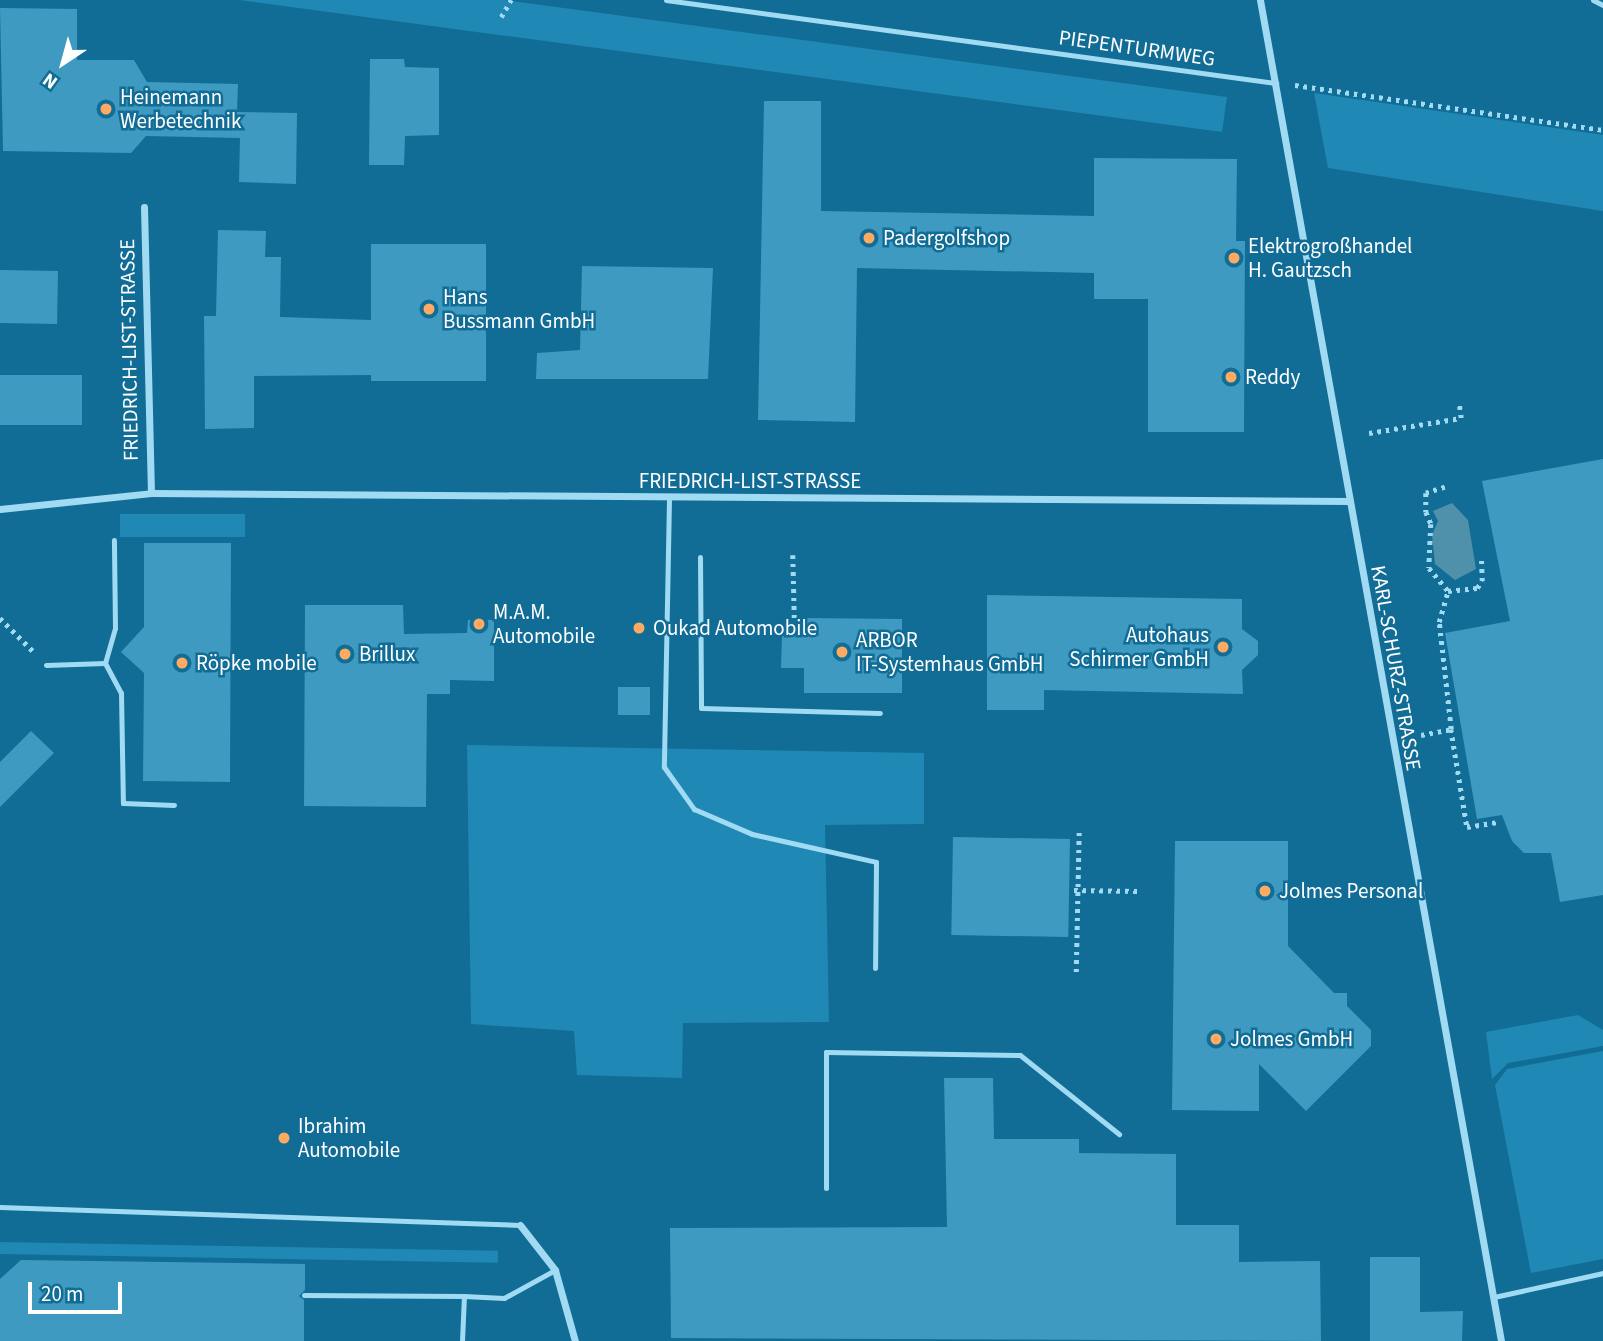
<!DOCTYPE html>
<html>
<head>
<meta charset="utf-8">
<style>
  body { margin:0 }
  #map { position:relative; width:1603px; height:1341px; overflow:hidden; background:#116d96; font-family:"Source Sans 3",sans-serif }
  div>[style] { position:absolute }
  .green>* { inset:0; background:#2088b4; transform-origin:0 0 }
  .water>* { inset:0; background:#4f90ab }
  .building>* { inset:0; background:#3e9ac0; transform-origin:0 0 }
  .path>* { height:4.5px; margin-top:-2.25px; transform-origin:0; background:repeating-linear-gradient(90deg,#a1dbf3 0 3.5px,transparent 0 8.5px) }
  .lane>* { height:5px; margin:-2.5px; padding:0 2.5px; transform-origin:2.5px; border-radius:2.5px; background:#a1dbf3 }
  .street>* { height:7px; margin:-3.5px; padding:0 3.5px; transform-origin:3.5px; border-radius:3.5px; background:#a1dbf3 }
  .dots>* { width:19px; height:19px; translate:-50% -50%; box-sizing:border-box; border:4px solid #116d96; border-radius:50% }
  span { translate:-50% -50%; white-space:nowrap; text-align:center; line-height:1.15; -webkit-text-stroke:5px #116d96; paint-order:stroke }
  .street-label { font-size:21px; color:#fff }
  .poi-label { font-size:21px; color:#fff }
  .left { translate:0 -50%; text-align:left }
  .right { translate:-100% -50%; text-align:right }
  .north { position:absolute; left:28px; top:28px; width:70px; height:70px; -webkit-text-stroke:5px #116d96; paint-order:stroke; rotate:216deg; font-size:19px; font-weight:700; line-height:28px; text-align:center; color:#fff }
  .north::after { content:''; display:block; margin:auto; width:24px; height:32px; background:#fff; clip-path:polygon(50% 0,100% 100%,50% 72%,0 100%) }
  .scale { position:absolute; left:28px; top:1282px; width:94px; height:32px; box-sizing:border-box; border:4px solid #fff; border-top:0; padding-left:9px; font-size:21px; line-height:24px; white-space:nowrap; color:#fff; -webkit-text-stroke:5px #116d96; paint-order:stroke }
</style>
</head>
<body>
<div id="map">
  <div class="green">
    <div style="clip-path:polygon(239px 0,504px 0,1227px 97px,1222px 132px)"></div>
    <div style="clip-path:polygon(1314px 93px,1603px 135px,1603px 211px,1328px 168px)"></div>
    <div style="left:120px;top:514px;width:125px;height:23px"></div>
    <div style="clip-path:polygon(467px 745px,924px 753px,924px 824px,825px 825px,829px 1022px,683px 1023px,682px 1078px,577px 1075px,574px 1031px,471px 1024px)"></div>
    <div style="clip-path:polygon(1578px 1015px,1603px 1030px,1603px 1046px,1508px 1063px,1492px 1079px,1486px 1032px)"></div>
    <div style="clip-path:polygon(1603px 1051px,1603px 1259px,1531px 1273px,1495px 1085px,1507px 1069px)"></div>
    <div style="left:0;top:1242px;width:498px;height:12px;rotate:1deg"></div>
  </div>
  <div class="water">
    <div style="clip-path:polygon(1452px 503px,1468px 520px,1476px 569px,1455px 580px,1435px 564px,1432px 535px,1438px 521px,1433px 511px)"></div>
  </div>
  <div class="building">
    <div style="clip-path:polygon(0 8px,77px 9px,77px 60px,134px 60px,147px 82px,238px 84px,237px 112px,297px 113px,296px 184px,239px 182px,240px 138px,146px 136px,131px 153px,3px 151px)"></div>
    <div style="clip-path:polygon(370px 59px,404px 59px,405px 67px,439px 68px,439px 135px,405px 136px,404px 165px,369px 165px)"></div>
    <div style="clip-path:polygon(764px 101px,821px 101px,821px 211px,1094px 216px,1094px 158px,1237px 159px,1236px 241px,1245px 241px,1244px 432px,1148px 432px,1148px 299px,1094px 299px,1094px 273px,857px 268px,855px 422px,758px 420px)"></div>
    <div style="clip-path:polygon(218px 230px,266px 231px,265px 257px,281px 257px,280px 317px,371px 320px,371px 244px,486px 244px,486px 381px,371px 381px,371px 375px,254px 376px,254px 428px,205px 429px,204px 316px,216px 316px)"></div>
    <div style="clip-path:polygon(582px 266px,713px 268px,708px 379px,536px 379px,537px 353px,580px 350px)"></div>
    <div style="left:0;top:270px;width:58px;height:53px;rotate:1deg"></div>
    <div style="left:0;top:375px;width:82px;height:50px"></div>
    <div style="clip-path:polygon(1603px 459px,1603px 895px,1560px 902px,1551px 853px,1524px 853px,1512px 841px,1502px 815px,1477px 819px,1445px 633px,1510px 621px,1482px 481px)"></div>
    <div style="clip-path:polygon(144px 543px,231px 543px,230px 782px,143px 781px,144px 673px,121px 652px,144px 627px)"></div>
    <div style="clip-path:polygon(987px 595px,1242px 599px,1242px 629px,1258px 641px,1258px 655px,1242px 670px,1243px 694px,1044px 690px,1044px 710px,987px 710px)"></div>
    <div style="clip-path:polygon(305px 605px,403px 605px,404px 634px,467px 633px,468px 620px,494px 620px,494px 681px,450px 680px,450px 694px,427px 694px,426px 807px,304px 806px)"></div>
    <div style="clip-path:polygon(804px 618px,902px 619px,902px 693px,804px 693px,804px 668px,781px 668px,782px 636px,804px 636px)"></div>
    <div style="left:618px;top:687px;width:32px;height:28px"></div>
    <div style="clip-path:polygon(31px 731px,54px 753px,0 807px,0 762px)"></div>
    <div style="left:953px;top:837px;width:117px;height:98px;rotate:1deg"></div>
    <div style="clip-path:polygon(1175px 841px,1288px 841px,1288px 946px,1334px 993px,1347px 993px,1347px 1006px,1371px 1030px,1371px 1046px,1306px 1111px,1259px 1064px,1259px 1111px,1172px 1110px)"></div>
    <div style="clip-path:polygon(944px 1078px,993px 1078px,994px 1139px,1079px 1139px,1079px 1153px,1176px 1154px,1176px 1225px,1239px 1225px,1239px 1262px,1320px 1261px,1321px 1341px,671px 1338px,670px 1228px,947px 1227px)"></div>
    <div style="clip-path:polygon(1370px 1257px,1420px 1257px,1420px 1312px,1463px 1311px,1462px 1341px,1370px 1341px)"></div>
    <div style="clip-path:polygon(21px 1260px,305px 1264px,305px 1290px,299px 1296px,304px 1300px,304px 1341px,0 1341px,0 1279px)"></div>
  </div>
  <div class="path">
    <div style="left:501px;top:17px;width:20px;rotate:-60deg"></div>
    <div style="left:1295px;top:85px;width:311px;rotate:8.3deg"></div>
    <div style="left:1369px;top:433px;width:93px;rotate:-9.3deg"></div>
    <div style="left:1461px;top:418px;width:14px;rotate:-98deg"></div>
    <div style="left:1445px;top:487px;width:20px;rotate:162deg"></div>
    <div style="left:1426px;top:493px;width:19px;rotate:90deg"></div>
    <div style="left:1426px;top:512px;width:13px;rotate:67deg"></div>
    <div style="left:1431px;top:524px;width:44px;rotate:92.6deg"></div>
    <div style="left:1429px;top:568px;width:30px;rotate:50deg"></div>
    <div style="left:793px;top:555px;width:81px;rotate:88.6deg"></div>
    <div style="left:0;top:618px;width:48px;rotate:45deg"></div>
    <div style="left:1451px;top:729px;width:108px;rotate:-96.4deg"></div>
    <div style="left:1439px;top:622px;width:32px;rotate:-74deg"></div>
    <div style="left:1448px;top:591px;width:29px;rotate:-6deg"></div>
    <div style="left:1477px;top:588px;width:9px;rotate:-54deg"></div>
    <div style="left:1482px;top:581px;width:24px;rotate:-92deg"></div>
    <div style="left:1421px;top:735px;width:31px;rotate:-11deg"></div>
    <div style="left:1451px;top:729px;width:99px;rotate:80.7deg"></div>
    <div style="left:1467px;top:827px;width:33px;rotate:-9deg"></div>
    <div style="left:1074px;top:890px;width:65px;rotate:0.9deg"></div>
    <div style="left:1076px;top:972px;width:140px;rotate:-88.8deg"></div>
  </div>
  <div class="lane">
    <div style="left:666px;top:0;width:616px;rotate:7.75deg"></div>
    <div style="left:1593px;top:0;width:11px;rotate:27deg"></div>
    <div style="left:669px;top:499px;width:268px;rotate:91.1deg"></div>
    <div style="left:664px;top:767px;width:52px;rotate:54.5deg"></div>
    <div style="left:694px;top:809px;width:63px;rotate:23.3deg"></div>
    <div style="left:752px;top:834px;width:127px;rotate:12.7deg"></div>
    <div style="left:876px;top:862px;width:106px;rotate:90.5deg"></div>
    <div style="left:700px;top:557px;width:151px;rotate:89.6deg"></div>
    <div style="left:701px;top:708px;width:179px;rotate:1.6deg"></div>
    <div style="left:105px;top:663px;width:34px;rotate:62deg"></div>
    <div style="left:121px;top:693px;width:110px;rotate:89deg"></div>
    <div style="left:123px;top:803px;width:51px;rotate:2.2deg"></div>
    <div style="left:46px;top:665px;width:59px;rotate:-1.9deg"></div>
    <div style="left:105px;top:663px;width:36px;rotate:-74deg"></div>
    <div style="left:115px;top:628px;width:88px;rotate:-90.7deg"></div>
    <div style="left:826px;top:1188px;width:136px;rotate:-90deg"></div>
    <div style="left:826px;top:1052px;width:194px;rotate:0.9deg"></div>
    <div style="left:1020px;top:1055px;width:127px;rotate:38.6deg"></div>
    <div style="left:0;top:1207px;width:520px;rotate:1.98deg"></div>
    <div style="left:304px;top:1295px;width:160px;rotate:0.4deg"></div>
    <div style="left:1494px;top:1297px;width:112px;rotate:-12.4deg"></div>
    <div style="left:462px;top:1341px;width:45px;rotate:-87.5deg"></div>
    <div style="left:464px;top:1296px;width:40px;rotate:2.9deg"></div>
    <div style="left:504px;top:1298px;width:58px;rotate:-28.8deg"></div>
  </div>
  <div class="street">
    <div style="left:1260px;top:0;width:1362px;rotate:79.81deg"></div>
    <div style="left:144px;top:207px;width:286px;rotate:88.6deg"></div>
    <div style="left:0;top:509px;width:152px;rotate:-6deg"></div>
    <div style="left:151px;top:493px;width:1198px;rotate:0.38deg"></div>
    <div style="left:520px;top:1225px;width:57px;rotate:52.1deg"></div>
    <div style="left:555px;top:1270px;width:74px;rotate:74.3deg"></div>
  </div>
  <div class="dots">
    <div style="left:106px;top:109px;background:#ffaa63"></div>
    <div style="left:869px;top:238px;background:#ffaa63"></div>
    <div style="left:1234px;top:258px;background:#ffaa63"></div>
    <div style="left:429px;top:309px;background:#ffaa63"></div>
    <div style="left:1231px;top:377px;background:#ffaa63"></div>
    <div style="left:479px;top:624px;background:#ffaa63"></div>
    <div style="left:639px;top:628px;background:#ffaa63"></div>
    <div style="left:1223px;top:647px;background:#ffaa63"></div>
    <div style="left:842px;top:652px;background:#ffaa63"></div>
    <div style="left:345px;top:654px;background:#ffaa63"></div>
    <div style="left:182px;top:663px;background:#ffaa63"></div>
    <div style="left:1265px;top:891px;background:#ffaa63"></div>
    <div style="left:1216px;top:1039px;background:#ffaa63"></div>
    <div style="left:284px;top:1138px;background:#ffaa63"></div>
  </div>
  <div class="street-label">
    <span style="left:1137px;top:48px;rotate:8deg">PIEPENTURMWEG</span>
    <span style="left:129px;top:350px;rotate:-91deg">FRIEDRICH-LIST-STRASSE</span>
    <span style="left:750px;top:481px">FRIEDRICH-LIST-STRASSE</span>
    <span style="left:1396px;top:668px;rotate:80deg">KARL-SCHURZ-STRASSE</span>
  </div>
  <div class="poi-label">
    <span class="left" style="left:120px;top:109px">Heinemann<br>Werbetechnik</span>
    <span class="left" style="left:883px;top:238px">Padergolfshop</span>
    <span class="left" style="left:1248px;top:258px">Elektrogroßhandel<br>H. Gautzsch</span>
    <span class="left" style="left:443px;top:309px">Hans<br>Bussmann GmbH</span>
    <span class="left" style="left:1245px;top:377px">Reddy</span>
    <span class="left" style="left:493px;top:624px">M.A.M.<br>Automobile</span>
    <span class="left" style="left:653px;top:628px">Oukad Automobile</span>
    <span class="right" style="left:1209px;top:647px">Autohaus<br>Schirmer GmbH</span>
    <span class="left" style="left:856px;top:652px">ARBOR<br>IT-Systemhaus GmbH</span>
    <span class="left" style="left:359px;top:654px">Brillux</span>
    <span class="left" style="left:196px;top:663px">Röpke mobile</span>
    <span class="left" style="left:1279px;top:891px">Jolmes Personal</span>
    <span class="left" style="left:1230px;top:1039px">Jolmes GmbH</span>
    <span class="left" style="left:298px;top:1138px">Ibrahim<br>Automobile</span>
  </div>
  <div class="north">N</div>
  <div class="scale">20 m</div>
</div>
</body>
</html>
